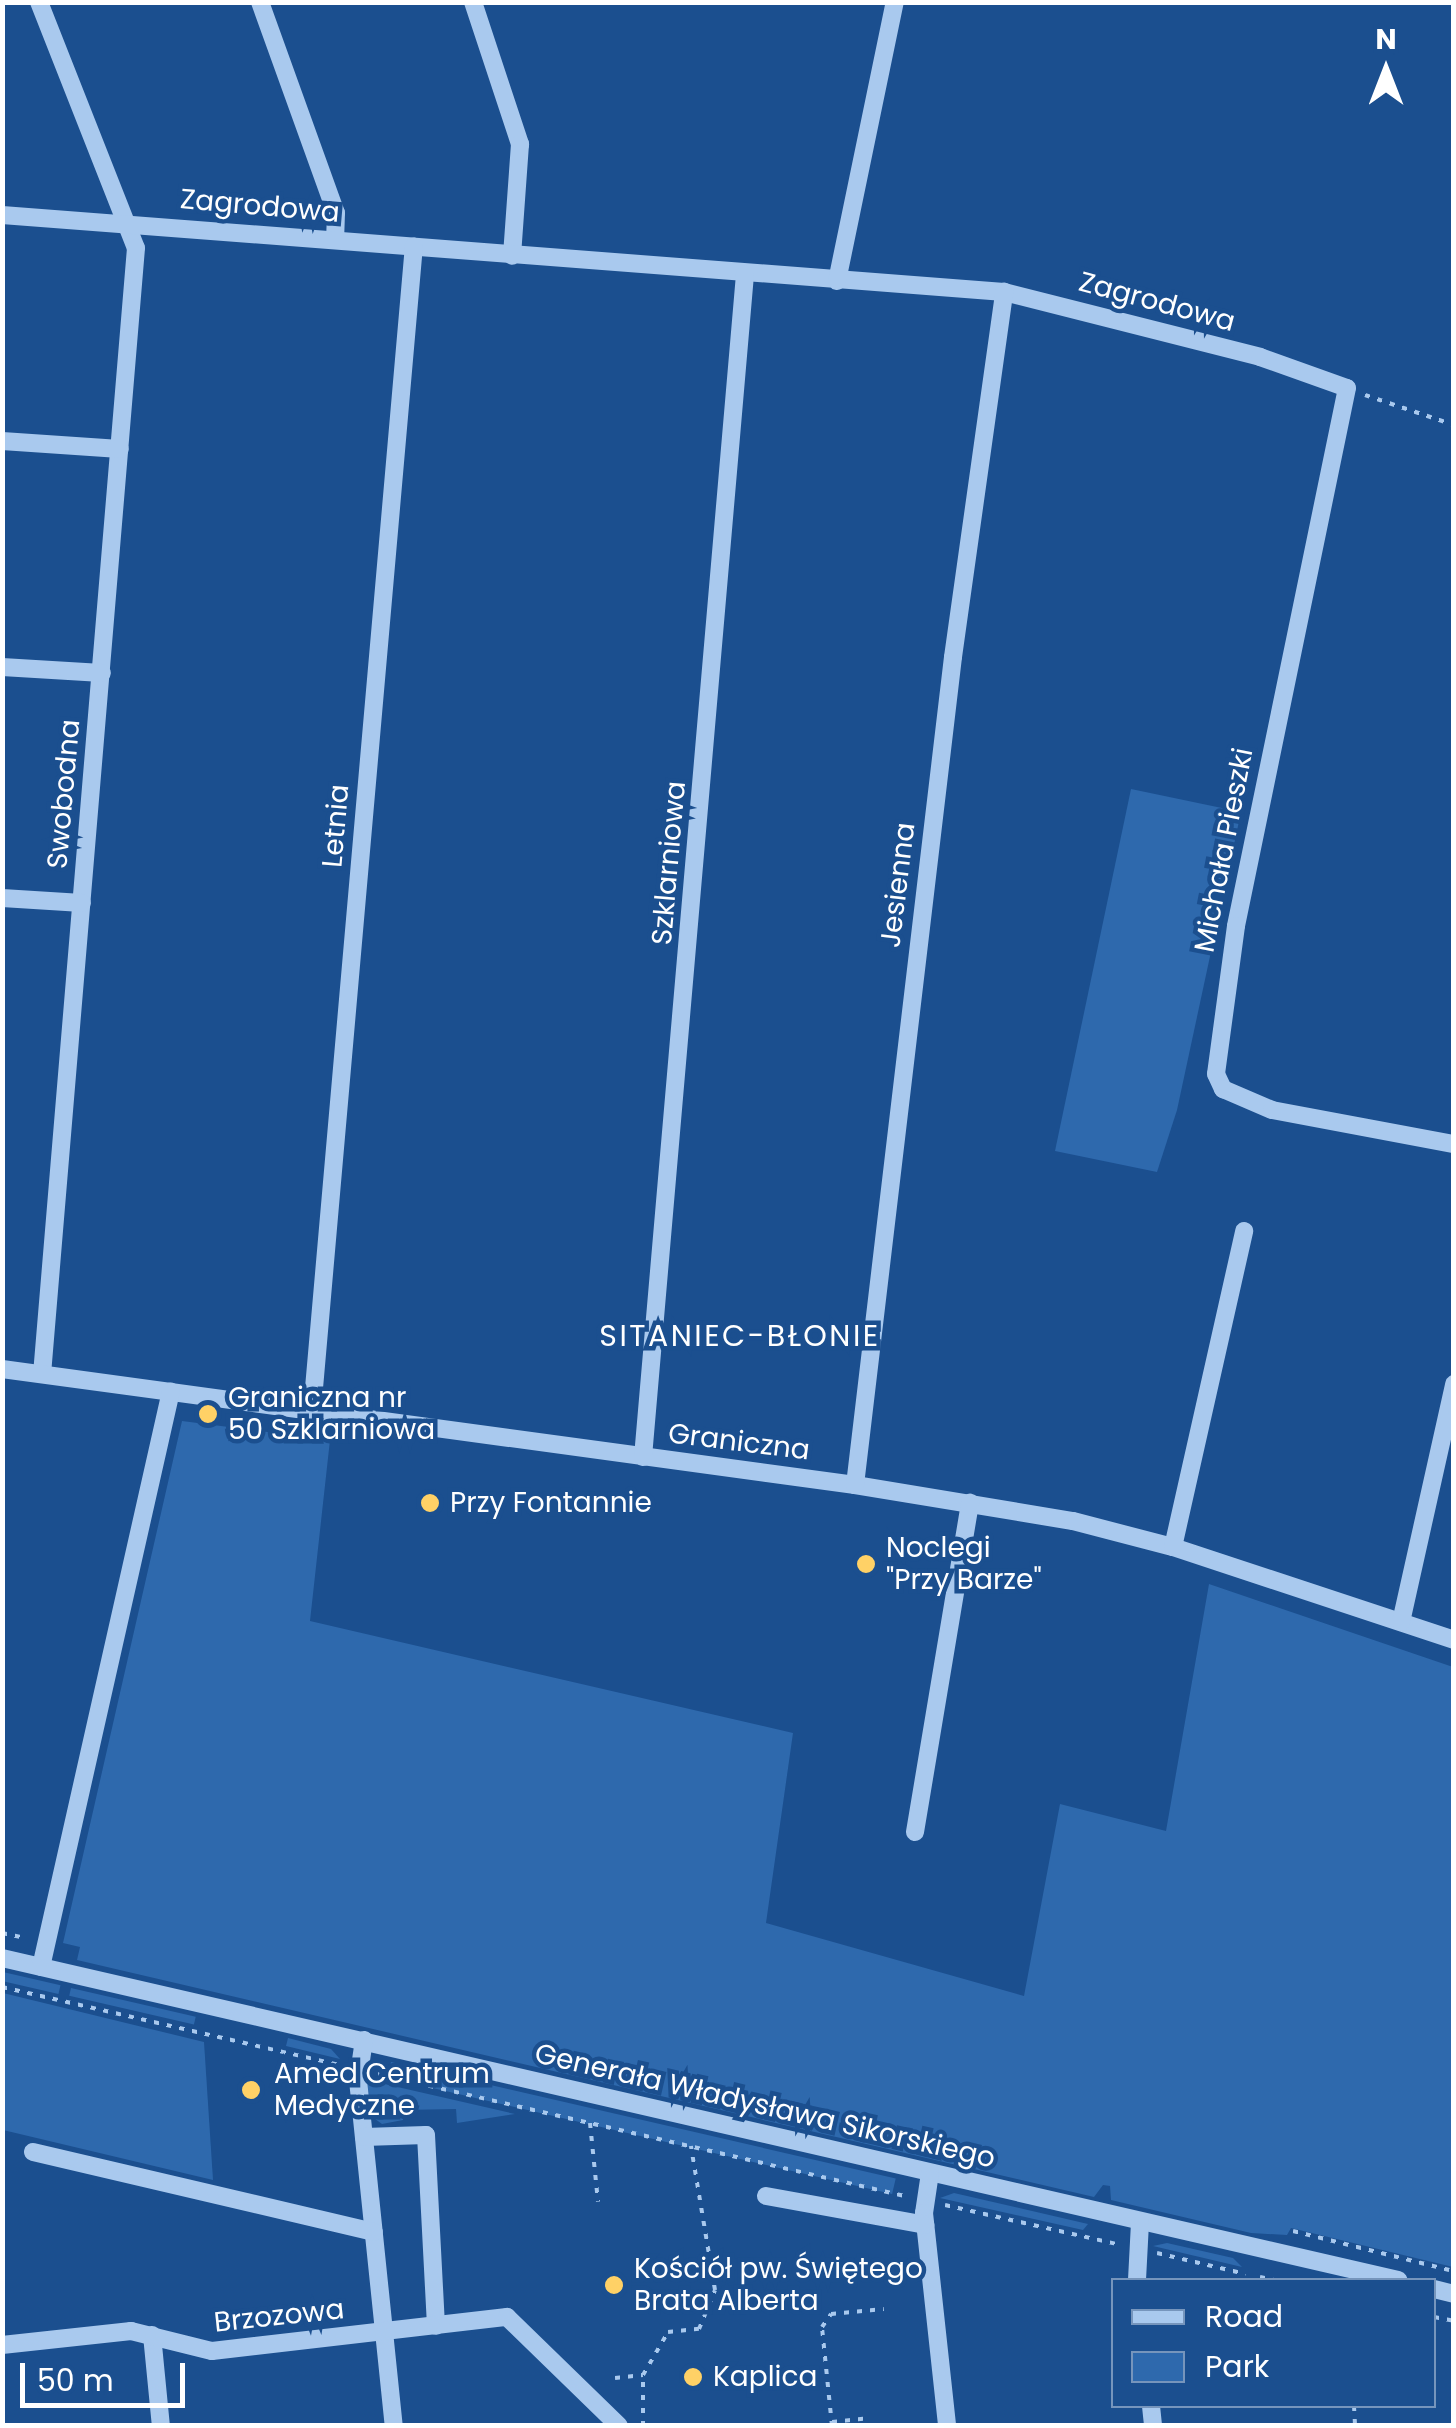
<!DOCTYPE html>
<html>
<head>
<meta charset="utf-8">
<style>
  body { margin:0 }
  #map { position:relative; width:1456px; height:2428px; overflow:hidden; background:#1b4f8f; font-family:Poppins,sans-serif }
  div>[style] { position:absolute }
  .green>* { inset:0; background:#2e69ad; transform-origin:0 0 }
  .path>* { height:4px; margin-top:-2px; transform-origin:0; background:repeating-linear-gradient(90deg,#a9c9ee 0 5px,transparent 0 13px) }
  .minor>* { height:18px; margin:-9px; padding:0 9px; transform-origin:9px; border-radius:9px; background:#a9c9ee }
  .dots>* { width:28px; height:28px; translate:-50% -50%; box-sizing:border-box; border:5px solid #1b4f8f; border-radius:50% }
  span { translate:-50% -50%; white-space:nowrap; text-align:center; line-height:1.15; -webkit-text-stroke:9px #1b4f8f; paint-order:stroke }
  .street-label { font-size:28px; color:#fff }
  .poi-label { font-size:28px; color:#fff }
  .left { translate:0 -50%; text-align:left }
  .neighbourhood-label { font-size:30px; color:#fff; letter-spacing:2.5px }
  .frame { position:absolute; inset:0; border:5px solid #fff; pointer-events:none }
  .legend { position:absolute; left:1111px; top:2278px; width:325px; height:130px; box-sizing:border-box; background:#1b4f8f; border:2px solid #7695bc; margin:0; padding:12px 18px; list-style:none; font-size:30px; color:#fff }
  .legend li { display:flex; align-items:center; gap:20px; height:50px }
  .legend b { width:50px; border:2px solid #7695bc }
  .north { position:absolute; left:1336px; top:20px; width:100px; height:100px; -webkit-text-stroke:8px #1b4f8f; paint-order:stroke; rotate:0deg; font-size:28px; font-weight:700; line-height:40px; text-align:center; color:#fff }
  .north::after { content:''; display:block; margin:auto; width:35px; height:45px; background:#fff; clip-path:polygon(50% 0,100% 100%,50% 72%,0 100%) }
  .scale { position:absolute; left:20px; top:2363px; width:165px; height:45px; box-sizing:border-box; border:5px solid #fff; border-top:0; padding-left:12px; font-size:30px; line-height:35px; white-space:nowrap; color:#fff; -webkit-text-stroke:8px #1b4f8f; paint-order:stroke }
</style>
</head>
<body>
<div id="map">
  <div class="green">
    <div style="clip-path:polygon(1131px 789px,1241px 812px,1177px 1110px,1157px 1172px,1055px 1151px)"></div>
    <div style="clip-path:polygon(182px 1421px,330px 1440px,310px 1621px,793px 1733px,766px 1923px,1024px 1996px,1060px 1804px,1166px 1831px,1209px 1584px,1453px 1667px,1453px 2267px,1291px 2228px,1287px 2235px,1251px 2233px,1111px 2200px,1110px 2186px,1103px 2185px,1094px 2197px,77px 1960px,80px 1947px,63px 1943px)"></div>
    <div style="left:3px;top:1972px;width:59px;height:9px;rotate:13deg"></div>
    <div style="left:71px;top:1988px;width:128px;height:8px;rotate:13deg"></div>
    <div style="clip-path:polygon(3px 1993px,204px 2042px,213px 2180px,3px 2130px)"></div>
    <div style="clip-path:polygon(288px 2038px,331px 2049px,340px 2059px,286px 2046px)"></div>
    <div style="left:391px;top:2062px;width:518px;height:16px;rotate:13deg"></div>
    <div style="clip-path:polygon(367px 2080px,515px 2114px,457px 2123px,456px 2109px,403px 2110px,403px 2120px,382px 2124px,371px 2116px)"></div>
    <div style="clip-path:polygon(954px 2193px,1088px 2224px,1083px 2230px,940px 2198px)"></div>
    <div style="clip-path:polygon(1167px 2243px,1233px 2258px,1242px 2267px,1153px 2246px)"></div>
  </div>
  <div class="path">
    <div style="left:1365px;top:395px;width:94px;rotate:18.6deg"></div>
    <div style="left:2px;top:1933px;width:25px;rotate:12deg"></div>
    <div style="left:2px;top:1987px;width:346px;rotate:13deg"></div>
    <div style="left:378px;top:2074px;width:545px;rotate:13.04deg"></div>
    <div style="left:590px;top:2123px;width:79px;rotate:84.2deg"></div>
    <div style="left:945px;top:2205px;width:180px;rotate:12.8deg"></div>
    <div style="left:1293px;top:2231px;width:161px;rotate:14deg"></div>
    <div style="left:1157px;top:2253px;width:91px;rotate:13.3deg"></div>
    <div style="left:1260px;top:2277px;width:14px;rotate:12deg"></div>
    <div style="left:1434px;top:2317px;width:20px;rotate:11deg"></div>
    <div style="left:615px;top:2378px;width:28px;rotate:-6deg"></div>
    <div style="left:643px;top:2375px;width:50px;rotate:-59.8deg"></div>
    <div style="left:668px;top:2332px;width:31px;rotate:-6deg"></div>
    <div style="left:699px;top:2329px;width:42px;rotate:-67.7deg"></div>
    <div style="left:715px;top:2290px;width:146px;rotate:-99.5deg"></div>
    <div style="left:1354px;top:2406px;width:20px;rotate:87deg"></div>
    <div style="left:832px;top:2422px;width:36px;rotate:-6deg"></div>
    <div style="left:643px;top:2426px;width:51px;rotate:-90deg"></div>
    <div style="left:832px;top:2426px;width:100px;rotate:-95.8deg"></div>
    <div style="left:822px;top:2327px;width:16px;rotate:-55deg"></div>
    <div style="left:831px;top:2314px;width:53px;rotate:-5.4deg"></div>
  </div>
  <div class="minor">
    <div style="left:39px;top:2px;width:264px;rotate:68.5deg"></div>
    <div style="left:136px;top:248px;width:1130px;rotate:94.77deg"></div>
    <div style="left:260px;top:2px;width:224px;rotate:70.2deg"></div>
    <div style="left:336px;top:213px;width:27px;rotate:92deg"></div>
    <div style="left:473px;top:2px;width:150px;rotate:71.7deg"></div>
    <div style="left:520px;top:144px;width:112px;rotate:94.1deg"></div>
    <div style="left:2px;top:215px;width:1005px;rotate:4.39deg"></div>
    <div style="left:1004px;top:292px;width:264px;rotate:14.2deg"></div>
    <div style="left:1260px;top:357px;width:92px;rotate:19.6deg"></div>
    <div style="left:1347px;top:388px;width:549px;rotate:101.66deg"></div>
    <div style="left:1236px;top:926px;width:149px;rotate:97.7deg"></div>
    <div style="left:1216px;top:1074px;width:17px;rotate:65deg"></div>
    <div style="left:1223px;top:1089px;width:53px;rotate:23.2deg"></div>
    <div style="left:1272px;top:1110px;width:185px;rotate:10.6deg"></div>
    <div style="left:837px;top:281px;width:285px;rotate:-78.3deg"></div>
    <div style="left:2px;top:441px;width:118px;rotate:3.9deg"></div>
    <div style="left:2px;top:667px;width:100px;rotate:3.4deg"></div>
    <div style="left:2px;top:898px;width:80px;rotate:3.6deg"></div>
    <div style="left:2px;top:1369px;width:861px;rotate:7.74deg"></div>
    <div style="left:855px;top:1485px;width:221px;rotate:9.4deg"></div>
    <div style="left:1073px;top:1521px;width:103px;rotate:14.6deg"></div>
    <div style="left:1173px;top:1547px;width:296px;rotate:18.3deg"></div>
    <div style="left:312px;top:1411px;width:1169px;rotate:-85deg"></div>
    <div style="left:643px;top:1457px;width:1187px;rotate:-85.07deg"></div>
    <div style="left:855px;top:1485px;width:834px;rotate:-83.25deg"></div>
    <div style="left:953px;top:657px;width:369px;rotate:-82deg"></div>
    <div style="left:1173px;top:1547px;width:324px;rotate:-77.3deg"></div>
    <div style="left:1401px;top:1622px;width:244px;rotate:-77.4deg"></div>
    <div style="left:915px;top:1832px;width:334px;rotate:-80.5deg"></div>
    <div style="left:2px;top:1958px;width:1433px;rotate:12.99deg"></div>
    <div style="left:41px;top:1967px;width:590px;rotate:-77.28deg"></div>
    <div style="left:364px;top:2040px;width:40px;rotate:98.5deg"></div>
    <div style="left:358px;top:2080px;width:348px;rotate:84.1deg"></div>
    <div style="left:364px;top:2137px;width:62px;rotate:-1.8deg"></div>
    <div style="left:426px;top:2135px;width:191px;rotate:87deg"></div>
    <div style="left:33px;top:2152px;width:350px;rotate:13.2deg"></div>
    <div style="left:930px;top:2173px;width:40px;rotate:98.5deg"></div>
    <div style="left:924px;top:2213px;width:214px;rotate:83.8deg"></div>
    <div style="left:766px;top:2196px;width:162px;rotate:10.3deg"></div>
    <div style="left:1137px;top:2280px;width:58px;rotate:-87deg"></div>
    <div style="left:1434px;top:2289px;width:21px;rotate:14deg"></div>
    <div style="left:152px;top:2335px;width:91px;rotate:84.4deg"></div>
    <div style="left:2px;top:2345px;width:130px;rotate:-6.2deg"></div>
    <div style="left:131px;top:2331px;width:83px;rotate:13.9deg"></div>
    <div style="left:212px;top:2351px;width:297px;rotate:-6.6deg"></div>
    <div style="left:507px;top:2317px;width:156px;rotate:44.2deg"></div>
    <div style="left:1151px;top:2406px;width:20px;rotate:84deg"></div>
  </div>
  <div class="dots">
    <div style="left:208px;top:1414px;background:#ffd166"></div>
    <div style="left:430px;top:1503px;background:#ffd166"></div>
    <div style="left:866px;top:1564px;background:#ffd166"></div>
    <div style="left:251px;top:2090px;background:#ffd166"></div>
    <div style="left:614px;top:2285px;background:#ffd166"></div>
    <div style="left:693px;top:2377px;background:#ffd166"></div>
  </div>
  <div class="street-label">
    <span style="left:260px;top:206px;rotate:5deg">Zagrodowa</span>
    <span style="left:1157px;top:302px;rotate:15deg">Zagrodowa</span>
    <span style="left:64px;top:794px;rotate:-85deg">Swobodna</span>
    <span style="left:336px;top:826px;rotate:-85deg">Letnia</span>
    <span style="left:1224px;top:850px;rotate:-79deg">Michała Pieszki</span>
    <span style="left:669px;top:863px;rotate:-85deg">Szklarniowa</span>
    <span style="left:898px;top:885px;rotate:-83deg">Jesienna</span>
    <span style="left:739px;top:1442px;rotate:7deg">Graniczna</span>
    <span style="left:765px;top:2106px;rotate:13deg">Generała Władysława Sikorskiego</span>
    <span style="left:279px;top:2316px;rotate:-6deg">Brzozowa</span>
  </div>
  <div class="poi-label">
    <span class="left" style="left:228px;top:1414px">Graniczna nr<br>50 Szklarniowa</span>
    <span class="left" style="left:450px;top:1503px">Przy Fontannie</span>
    <span class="left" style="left:886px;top:1564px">Noclegi<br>"Przy Barze"</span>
    <span class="left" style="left:274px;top:2090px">Amed Centrum<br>Medyczne</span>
    <span class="left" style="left:634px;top:2285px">Kościół pw. Świętego<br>Brata Alberta</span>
    <span class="left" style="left:713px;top:2377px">Kaplica</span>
  </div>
  <div class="neighbourhood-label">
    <span style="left:740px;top:1336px">SITANIEC-BŁONIE</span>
  </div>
  <div class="frame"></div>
  <ul class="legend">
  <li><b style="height:12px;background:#a9c9ee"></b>Road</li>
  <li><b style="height:28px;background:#2e69ad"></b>Park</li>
  </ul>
  <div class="north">N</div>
  <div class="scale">50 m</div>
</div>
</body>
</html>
